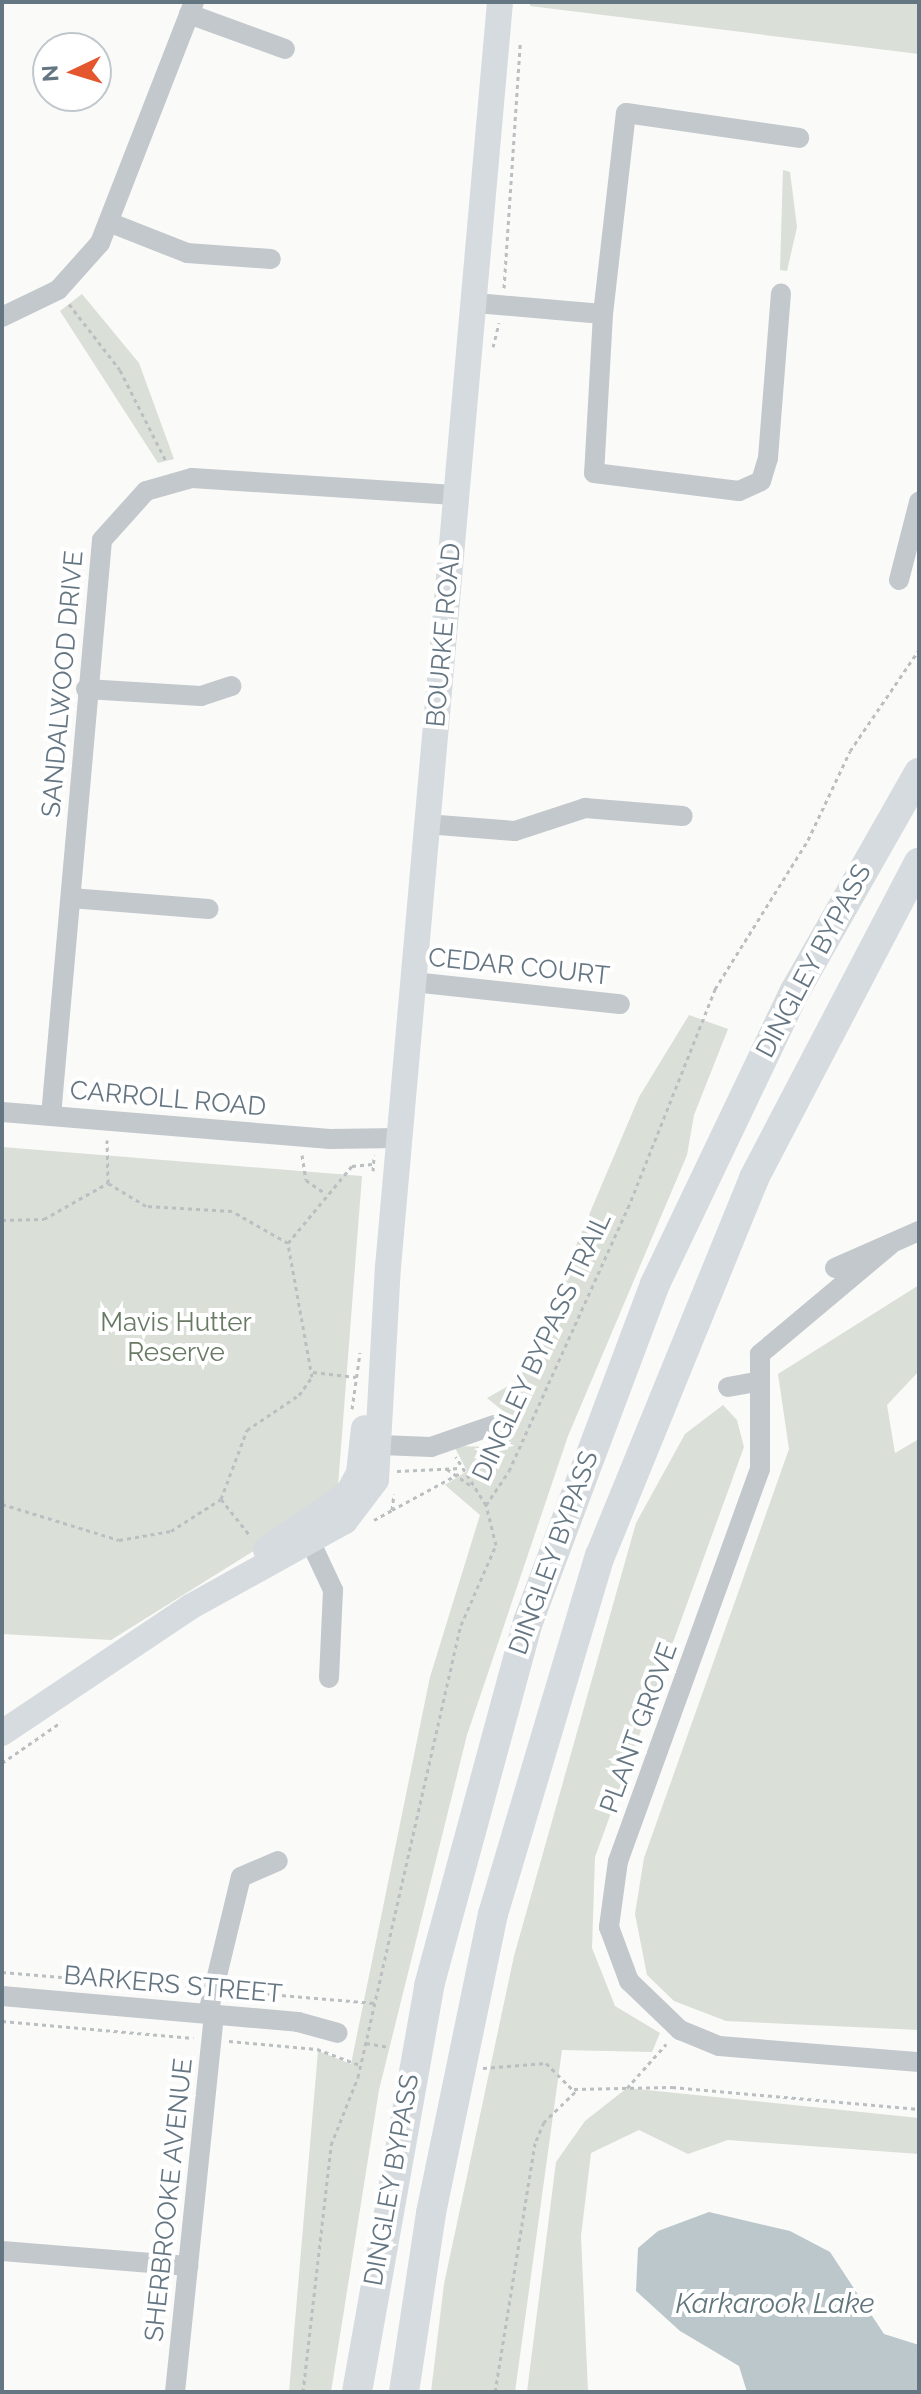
<!DOCTYPE html>
<html>
<head>
<meta charset="utf-8">
<style>
  body { margin:0 }
  #map { position:relative; width:921px; height:2394px; overflow:hidden; background:#fafaf8; font-family:Raleway,sans-serif }
  div>[style] { position:absolute }
  .green>* { inset:0; background:#dadfd7 }
  .water>* { inset:0; background:#bbc7cb }
  .path>* { height:3px; margin-top:-1.5px; transform-origin:0; background:repeating-linear-gradient(90deg,#bbbfc2 0 4px,transparent 0 8px) }
  .minor>* { height:20px; margin:-10px; padding:0 10px; transform-origin:10px; border-radius:10px; background:#c3c8cc }
  .major>* { height:26px; margin:-13px; padding:0 13px; transform-origin:13px; border-radius:13px; background:#d6dbdf }
  .highway>* { height:30px; margin:-15px; padding:0 15px; transform-origin:15px; border-radius:15px; background:#d6dbdf }
  span { translate:-50% -50%; white-space:nowrap; text-align:center; line-height:1.15; -webkit-text-stroke:8px #fff; paint-order:stroke }
  .street-label { font-size:26px; color:#657683 }
  .park-label { font-size:26px; color:#687a64 }
  .water-label { font-size:28px; color:#60757c; font-style:italic }
  .frame { position:absolute; inset:0; border:4px solid #657683; pointer-events:none }
  .north { position:absolute; left:32px; top:32px; width:80px; height:80px; box-sizing:border-box; background:#fff; border:2px solid #c1c8cd; border-radius:50%; rotate:266deg; font-size:22px; font-weight:700; line-height:32px; text-align:center; color:#657683 }
  .north::after { content:''; display:block; margin:auto; width:28px; height:36px; background:#e4572e; clip-path:polygon(50% 0,100% 100%,50% 72%,0 100%) }
</style>
</head>
<body>
<div id="map">
  <div class="green">
    <div style="clip-path:polygon(530px 2px,919px 2px,919px 54px,530px 6px)"></div>
    <div style="clip-path:polygon(783px 170px,790px 172px,797px 227px,787px 271px,780px 270px)"></div>
    <div style="clip-path:polygon(82px 294px,139px 363px,174px 459px,158px 463px,60px 311px)"></div>
    <div style="clip-path:polygon(689px 1015px,728px 1029px,694px 1115px,687px 1155px,568px 1436px,467px 1735px,379px 2090px,331px 2392px,289px 2392px,318px 2051px,351px 2064px,430px 1677px,480px 1515px,445px 1485px,467px 1471px,454px 1446px,495px 1447px,510px 1435px,508px 1415px,487px 1398px,519px 1380px,639px 1097px)"></div>
    <div style="clip-path:polygon(2px 1147px,362px 1176px,337px 1499px,111px 1640px,2px 1634px)"></div>
    <div style="clip-path:polygon(919px 1285px,919px 1371px,887px 1405px,895px 1453px,919px 1439px,919px 2030px,726px 2021px,674px 2001px,647px 1975px,635px 1914px,644px 1858px,789px 1449px,778px 1374px)"></div>
    <div style="clip-path:polygon(723px 1405px,737px 1420px,744px 1447px,595px 1857px,592px 1948px,615px 2006px,660px 2033px,652px 2052px,562px 2050px,515px 2392px,431px 2392px,444px 2284px,514px 1956px,636px 1523px,685px 1434px)"></div>
    <div style="clip-path:polygon(627px 2088px,919px 2118px,919px 2154px,728px 2140px,688px 2154px,639px 2130px,591px 2153px,581px 2236px,588px 2391px,527px 2392px,556px 2162px,585px 2121px)"></div>
  </div>
  <div class="water">
    <div style="clip-path:polygon(709px 2212px,790px 2231px,830px 2252px,884px 2334px,919px 2345px,919px 2392px,747px 2392px,739px 2366px,680px 2331px,636px 2291px,638px 2248px,658px 2231px)"></div>
  </div>
  <div class="path">
    <div style="left:504px;top:288px;width:245px;rotate:-86.2deg"></div>
    <div style="left:69px;top:304px;width:83px;rotate:52.3deg"></div>
    <div style="left:120px;top:370px;width:104px;rotate:63.2deg"></div>
    <div style="left:493px;top:347px;width:25px;rotate:-76deg"></div>
    <div style="left:302px;top:1155px;width:25px;rotate:81deg"></div>
    <div style="left:306px;top:1180px;width:24px;rotate:35deg"></div>
    <div style="left:373px;top:1171px;width:16px;rotate:-86deg"></div>
    <div style="left:2px;top:1220px;width:42px;rotate:-1.4deg"></div>
    <div style="left:44px;top:1219px;width:73px;rotate:-29.4deg"></div>
    <div style="left:288px;top:1243px;width:100px;rotate:-50.3deg"></div>
    <div style="left:352px;top:1166px;width:20px;rotate:-6deg"></div>
    <div style="left:313px;top:1372px;width:43px;rotate:6.6deg"></div>
    <div style="left:352px;top:1409px;width:57px;rotate:-81.9deg"></div>
    <div style="left:447px;top:1469px;width:32px;rotate:35deg"></div>
    <div style="left:397px;top:1471px;width:64px;rotate:-2.7deg"></div>
    <div style="left:221px;top:1499px;width:48px;rotate:51.7deg"></div>
    <div style="left:2px;top:1504px;width:122px;rotate:17.1deg"></div>
    <div style="left:119px;top:1540px;width:53px;rotate:-9.8deg"></div>
    <div style="left:171px;top:1531px;width:59px;rotate:-32.6deg"></div>
    <div style="left:221px;top:1499px;width:74px;rotate:-69.4deg"></div>
    <div style="left:247px;top:1430px;width:63px;rotate:-33.9deg"></div>
    <div style="left:299px;top:1395px;width:22px;rotate:-54deg"></div>
    <div style="left:312px;top:1377px;width:136px;rotate:-100.2deg"></div>
    <div style="left:288px;top:1243px;width:64px;rotate:-150.3deg"></div>
    <div style="left:232px;top:1211px;width:86px;rotate:-176.7deg"></div>
    <div style="left:146px;top:1206px;width:44px;rotate:-148.8deg"></div>
    <div style="left:108px;top:1183px;width:43px;rotate:-91.3deg"></div>
    <div style="left:486px;top:1505px;width:41px;rotate:-55.9deg"></div>
    <div style="left:509px;top:1471px;width:289px;rotate:-65.7deg"></div>
    <div style="left:628px;top:1208px;width:236px;rotate:-68.3deg"></div>
    <div style="left:715px;top:989px;width:176px;rotate:-58deg"></div>
    <div style="left:808px;top:840px;width:98px;rotate:-64.7deg"></div>
    <div style="left:850px;top:751px;width:122px;rotate:-55.7deg"></div>
    <div style="left:392px;top:1510px;width:80px;rotate:-28.5deg"></div>
    <div style="left:374px;top:1520px;width:21px;rotate:-29deg"></div>
    <div style="left:392px;top:1510px;width:16px;rotate:-83deg"></div>
    <div style="left:2px;top:1763px;width:72px;rotate:-34.8deg"></div>
    <div style="left:2px;top:1972px;width:193px;rotate:4.8deg"></div>
    <div style="left:234px;top:1991px;width:141px;rotate:4.9deg"></div>
    <div style="left:2px;top:2021px;width:192px;rotate:5.1deg"></div>
    <div style="left:229px;top:2041px;width:88px;rotate:5.2deg"></div>
    <div style="left:317px;top:2049px;width:46px;rotate:20.4deg"></div>
    <div style="left:366px;top:2043px;width:23px;rotate:10deg"></div>
    <div style="left:483px;top:2068px;width:63px;rotate:-4.5deg"></div>
    <div style="left:546px;top:2063px;width:41px;rotate:45deg"></div>
    <div style="left:575px;top:2092px;width:43px;rotate:135.9deg"></div>
    <div style="left:544px;top:2122px;width:23px;rotate:113deg"></div>
    <div style="left:535px;top:2143px;width:252px;rotate:99.1deg"></div>
    <div style="left:627px;top:2088px;width:59px;rotate:-48.4deg"></div>
    <div style="left:574px;top:2089px;width:98px;rotate:-1.2deg"></div>
    <div style="left:672px;top:2087px;width:248px;rotate:5.1deg"></div>
    <div style="left:303px;top:2392px;width:249px;rotate:-83.5deg"></div>
    <div style="left:331px;top:2145px;width:73px;rotate:-68.3deg"></div>
    <div style="left:358px;top:2077px;width:464px;rotate:-77.2deg"></div>
    <div style="left:461px;top:1625px;width:87px;rotate:-66.4deg"></div>
    <div style="left:496px;top:1545px;width:41px;rotate:-104deg"></div>
    <div style="left:486px;top:1505px;width:57px;rotate:-122deg"></div>
  </div>
  <div class="minor">
    <div style="left:189px;top:14px;width:102px;rotate:20deg"></div>
    <div style="left:111px;top:223px;width:82px;rotate:21.5deg"></div>
    <div style="left:187px;top:253px;width:84px;rotate:4.1deg"></div>
    <div style="left:476px;top:303px;width:127px;rotate:5deg"></div>
    <div style="left:603px;top:314px;width:202px;rotate:-83.5deg"></div>
    <div style="left:626px;top:113px;width:175px;rotate:8.2deg"></div>
    <div style="left:603px;top:314px;width:159px;rotate:93.2deg"></div>
    <div style="left:594px;top:473px;width:146px;rotate:7.1deg"></div>
    <div style="left:739px;top:491px;width:24px;rotate:-24deg"></div>
    <div style="left:761px;top:481px;width:24px;rotate:-73deg"></div>
    <div style="left:768px;top:458px;width:165px;rotate:-85.5deg"></div>
    <div style="left:2px;top:317px;width:62px;rotate:-25.7deg"></div>
    <div style="left:58px;top:290px;width:63px;rotate:-48.2deg"></div>
    <div style="left:100px;top:243px;width:259px;rotate:-68.7deg"></div>
    <div style="left:899px;top:580px;width:81px;rotate:-75.6deg"></div>
    <div style="left:86px;top:689px;width:115px;rotate:3.5deg"></div>
    <div style="left:201px;top:696px;width:32px;rotate:-18deg"></div>
    <div style="left:426px;top:824px;width:89px;rotate:4.5deg"></div>
    <div style="left:515px;top:831px;width:74px;rotate:-18.2deg"></div>
    <div style="left:585px;top:808px;width:98px;rotate:4.7deg"></div>
    <div style="left:71px;top:898px;width:138px;rotate:4.6deg"></div>
    <div style="left:413px;top:982px;width:208px;rotate:6.1deg"></div>
    <div style="left:2px;top:1112px;width:329px;rotate:4.7deg"></div>
    <div style="left:330px;top:1139px;width:69px;rotate:-0.8deg"></div>
    <div style="left:51px;top:1116px;width:578px;rotate:-84.94deg"></div>
    <div style="left:102px;top:540px;width:66px;rotate:-48.1deg"></div>
    <div style="left:146px;top:491px;width:48px;rotate:-15.8deg"></div>
    <div style="left:192px;top:478px;width:267px;rotate:3.7deg"></div>
    <div style="left:890px;top:1245px;width:170px;rotate:140deg"></div>
    <div style="left:760px;top:1354px;width:115px;rotate:90deg"></div>
    <div style="left:760px;top:1469px;width:417px;rotate:109.9deg"></div>
    <div style="left:618px;top:1861px;width:67px;rotate:97.8deg"></div>
    <div style="left:609px;top:1927px;width:58px;rotate:69.7deg"></div>
    <div style="left:629px;top:1981px;width:71px;rotate:43.9deg"></div>
    <div style="left:680px;top:2030px;width:42px;rotate:22.3deg"></div>
    <div style="left:719px;top:2046px;width:201px;rotate:4.6deg"></div>
    <div style="left:835px;top:1268px;width:92px;rotate:-23.8deg"></div>
    <div style="left:728px;top:1387px;width:29px;rotate:-10deg"></div>
    <div style="left:381px;top:1445px;width:50px;rotate:2.3deg"></div>
    <div style="left:431px;top:1447px;width:67px;rotate:-19.2deg"></div>
    <div style="left:311px;top:1543px;width:52px;rotate:64.9deg"></div>
    <div style="left:333px;top:1590px;width:88px;rotate:92.6deg"></div>
    <div style="left:2px;top:1996px;width:297px;rotate:5deg"></div>
    <div style="left:298px;top:2022px;width:41px;rotate:15.4deg"></div>
    <div style="left:208px;top:2013px;width:140px;rotate:-76.4deg"></div>
    <div style="left:241px;top:1877px;width:40px;rotate:-23.4deg"></div>
    <div style="left:2px;top:2251px;width:187px;rotate:4.6deg"></div>
    <div style="left:175px;top:2392px;width:380px;rotate:-84.1deg"></div>
  </div>
  <div class="major">
    <div style="left:266px;top:1550px;width:100px;rotate:-34.8deg"></div>
    <div style="left:348px;top:1493px;width:23px;rotate:-61deg"></div>
    <div style="left:359px;top:1473px;width:45px;rotate:-83.7deg"></div>
    <div style="left:2px;top:1733px;width:226px;rotate:-33.8deg"></div>
    <div style="left:190px;top:1607px;width:177px;rotate:-29deg"></div>
    <div style="left:345px;top:1521px;width:51px;rotate:-52.9deg"></div>
    <div style="left:376px;top:1480px;width:213px;rotate:-86.8deg"></div>
    <div style="left:388px;top:1267px;width:1270px;rotate:-84.94deg"></div>
  </div>
  <div class="highway">
    <div style="left:357px;top:2392px;width:412px;rotate:-79.9deg"></div>
    <div style="left:429px;top:1986px;width:377px;rotate:-74.8deg"></div>
    <div style="left:528px;top:1622px;width:361px;rotate:-69.4deg"></div>
    <div style="left:655px;top:1284px;width:325px;rotate:-64.5deg"></div>
    <div style="left:795px;top:991px;width:251px;rotate:-60.4deg"></div>
    <div style="left:404px;top:2392px;width:181px;rotate:-81.4deg"></div>
    <div style="left:431px;top:2213px;width:305px;rotate:-78.3deg"></div>
    <div style="left:493px;top:1914px;width:374px;rotate:-73.4deg"></div>
    <div style="left:600px;top:1556px;width:408px;rotate:-67.8deg"></div>
    <div style="left:754px;top:1178px;width:356px;rotate:-62.4deg"></div>
  </div>
  <div class="street-label">
    <span style="left:444px;top:635px;rotate:-85deg">BOURKE ROAD</span>
    <span style="left:63px;top:684px;rotate:-85deg">SANDALWOOD DRIVE</span>
    <span style="left:814px;top:961px;rotate:-62deg">DINGLEY BYPASS</span>
    <span style="left:519px;top:967px;rotate:6deg">CEDAR COURT</span>
    <span style="left:168px;top:1099px;rotate:5deg">CARROLL ROAD</span>
    <span style="left:542px;top:1347px;rotate:-65deg">DINGLEY BYPASS TRAIL</span>
    <span style="left:554px;top:1553px;rotate:-70deg">DINGLEY BYPASS</span>
    <span style="left:639px;top:1728px;rotate:-70deg">PLANT GROVE</span>
    <span style="left:173px;top:1985px;rotate:5deg">BARKERS STREET</span>
    <span style="left:392px;top:2180px;rotate:-80deg">DINGLEY BYPASS</span>
    <span style="left:169px;top:2200px;rotate:-84deg">SHERBROOKE AVENUE</span>
  </div>
  <div class="park-label">
    <span style="left:176px;top:1338px">Mavis Hutter<br>Reserve</span>
  </div>
  <div class="water-label">
    <span style="left:775px;top:2304px">Karkarook Lake</span>
  </div>
  <div class="frame"></div>
  <div class="north">N</div>
</div>
</body>
</html>
